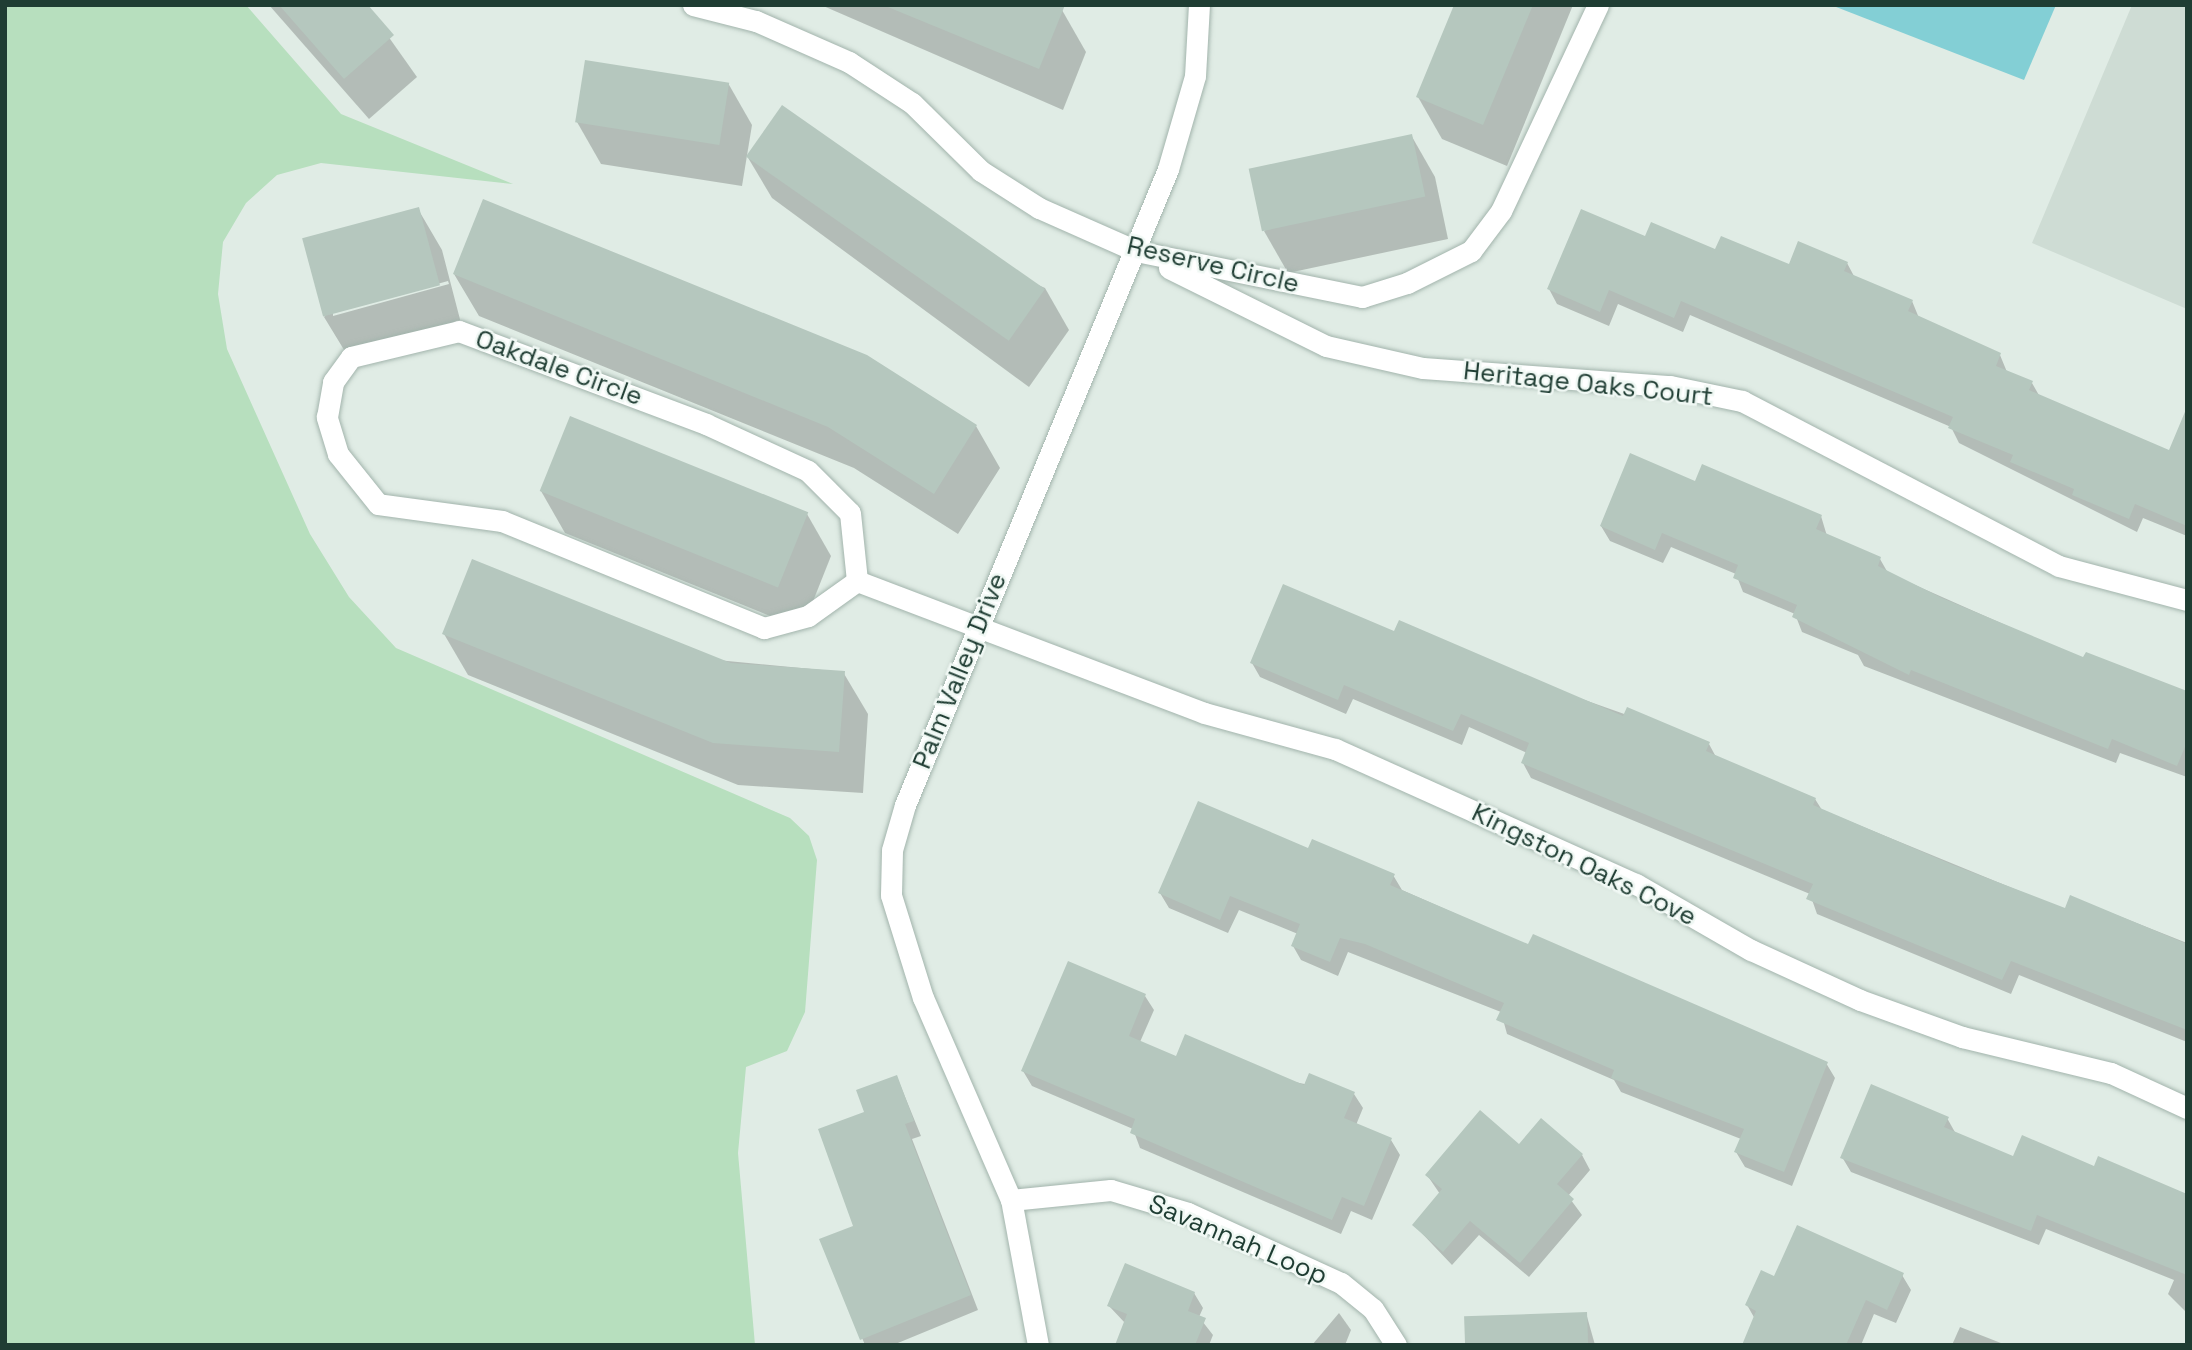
<!DOCTYPE html>
<html>
<head>
<meta charset="utf-8">
<style>
  body { margin:0 }
  #map { position:relative; width:2192px; height:1350px; overflow:hidden; background:#e0ece5; font-family:"Space Grotesk",sans-serif }
  div>[style] { position:absolute }
  .built>* { inset:0; background:#cedcd4 }
  .green>* { inset:0; background:#b7dfbe }
  .water>* { inset:0; background:#83cfd5 }
  .shadow>* { inset:0; background:#0003 }
  .building>* { inset:0; background:#b5c7be; transform-origin:0 0 }
  .roads { filter:drop-shadow(0 0 2px #a2b4ac) drop-shadow(0 0 2px #a2b4ac) }
  .street>* { height:21px; margin:-10.5px; padding:0 10.5px; transform-origin:10.5px; border-radius:10.5px; background:#fff }
  span { translate:-50% -50%; white-space:nowrap; text-align:center; line-height:1.15; -webkit-text-stroke:5px #f0f8f4; paint-order:stroke }
  .street-label { font-size:26px; color:#1f3d33 }
  .frame { position:absolute; inset:0; border:7px solid #1f3d33; pointer-events:none }
</style>
</head>
<body>
<div id="map">
  <div class="built">
    <div style="clip-path:polygon(2132px 5px,2187px 5px,2187px 309px,2032px 243px)"></div>
  </div>
  <div class="green">
    <div style="clip-path:polygon(5px 5px,246px 5px,341px 114px,513px 184px,321px 163px,277px 175px,246px 203px,223px 242px,218px 294px,227px 349px,310px 534px,349px 597px,396px 648px,790px 818px,809px 836px,817px 860px,805px 1012px,787px 1051px,746px 1067px,738px 1153px,755px 1345px,5px 1345px)"></div>
  </div>
  <div class="water">
    <div style="clip-path:polygon(1831px 5px,2056px 5px,2024px 80px)"></div>
  </div>
  <div class="shadow">
    <div style="clip-path:polygon(269px 5px,366px 5px,417px 77px,369px 119px)"></div>
    <div style="clip-path:polygon(821px 5px,1051px 5px,1062px 10px,1086px 52px,1063px 110px)"></div>
    <div style="clip-path:polygon(1455px 5px,1573px 5px,1507px 166px,1442px 139px,1418px 97px)"></div>
    <div style="clip-path:polygon(728px 83px,752px 125px,742px 186px,601px 164px,577px 122px)"></div>
    <div style="clip-path:polygon(1411px 135px,1435px 177px,1448px 239px,1288px 273px,1264px 231px)"></div>
    <div style="clip-path:polygon(747px 156px,1045px 288px,1069px 330px,1029px 387px,772px 198px)"></div>
    <div style="clip-path:polygon(evenodd,418px 209px,442px 250px,462px 327px,349px 358px,324px 317px,418px 209px,448px 281px,449px 284px,333px 316px,333px 313px,448px 281px)"></div>
    <div style="clip-path:polygon(1646px 238px,1789px 266px,1847px 263px,1855px 278px,1912px 301px,1919px 318px,2000px 355px,2007px 372px,2032px 383px,2040px 397px,2170px 452px,2187px 435px,2187px 536px,2143px 518px,2137px 532px,1959px 443px,1951px 427px,1690px 315px,1683px 332px,1618px 304px,1609px 326px,1557px 304px,1549px 289px)"></div>
    <div style="clip-path:polygon(454px 274px,976px 426px,1000px 468px,958px 534px,854px 468px,479px 316px)"></div>
    <div style="clip-path:polygon(1696px 483px,1821px 516px,1827px 536px,1880px 559px,1888px 573px,2084px 660px,2187px 693px,2187px 777px,2120px 753px,2116px 763px,1864px 666px,1858px 655px,1802px 632px,1795px 614px,1743px 592px,1736px 574px,1671px 547px,1663px 563px,1610px 541px,1601px 526px)"></div>
    <div style="clip-path:polygon(541px 491px,807px 514px,831px 556px,802px 629px,565px 533px)"></div>
    <div style="clip-path:polygon(1395px 633px,1709px 744px,1716px 757px,1815px 799px,1822px 810px,2066px 910px,2071px 897px,2187px 943px,2187px 1042px,2019px 975px,2011px 994px,1817px 914px,1810px 894px,1531px 778px,1523px 763px,1527px 753px,1469px 727px,1462px 745px,1353px 699px,1346px 714px,1260px 677px,1252px 663px)"></div>
    <div style="clip-path:polygon(444px 634px,843px 672px,868px 714px,863px 793px,738px 785px,468px 675px)"></div>
    <div style="clip-path:polygon(1309px 850px,1393px 875px,1402px 890px,1529px 946px,1826px 1063px,1835px 1078px,1792px 1186px,1745px 1167px,1736px 1152px,1741px 1139px,1621px 1092px,1614px 1080px,1507px 1034px,1501px 1012px,1348px 952px,1338px 976px,1301px 960px,1293px 946px,1298px 934px,1239px 910px,1228px 933px,1169px 908px,1160px 893px)"></div>
    <div style="clip-path:polygon(1145px 996px,1154px 1010px,1140px 1042px,1177px 1058px,1354px 1094px,1363px 1108px,1356px 1125px,1391px 1140px,1400px 1155px,1372px 1220px,1351px 1211px,1341px 1234px,1140px 1148px,1133px 1129px,1032px 1086px,1023px 1071px)"></div>
    <div style="clip-path:polygon(897px 1077px,921px 1136px,912px 1139px,978px 1310px,893px 1345px,865px 1345px,822px 1240px,855px 1227px)"></div>
    <div style="clip-path:polygon(1947px 1118px,1956px 1134px,2014px 1158px,2095px 1168px,2099px 1158px,2171px 1189px,2187px 1207px,2187px 1313px,2168px 1294px,2174px 1280px,2046px 1229px,2039px 1245px,1851px 1172px,1842px 1157px)"></div>
    <div style="clip-path:polygon(1519px 1146px,1582px 1155px,1590px 1170px,1568px 1196px,1582px 1215px,1529px 1277px,1479px 1235px,1452px 1265px,1414px 1225px,1440px 1194px,1427px 1175px)"></div>
    <div style="clip-path:polygon(1902px 1275px,1911px 1290px,1896px 1323px,1874px 1314px,1861px 1345px,1744px 1345px,1755px 1319px,1747px 1305px,1775px 1279px)"></div>
    <div style="clip-path:polygon(1194px 1293px,1203px 1308px,1199px 1317px,1213px 1335px,1209px 1345px,1117px 1345px,1125px 1323px,1109px 1306px)"></div>
    <div style="clip-path:polygon(1339px 1313px,1351px 1330px,1345px 1345px,1312px 1345px)"></div>
    <div style="clip-path:polygon(1586px 1313px,1595px 1345px,1467px 1345px)"></div>
    <div style="clip-path:polygon(1960px 1327px,2006px 1345px,1952px 1345px)"></div>
  </div>
  <div class="building">
    <div style="clip-path:polygon(279px 5px,368px 5px,394px 35px,344px 79px)"></div>
    <div style="clip-path:polygon(883px 5px,1065px 5px,1039px 69px)"></div>
    <div style="clip-path:polygon(1454px 5px,1533px 5px,1483px 125px,1416px 97px)"></div>
    <div style="left:585px;top:60px;width:146px;height:63px;rotate:9deg"></div>
    <div style="left:782px;top:105px;width:321px;height:63px;rotate:35deg"></div>
    <div style="left:1412px;top:134px;width:64px;height:167px;rotate:78deg"></div>
    <div style="clip-path:polygon(483px 199px,867px 355px,977px 425px,934px 494px,828px 427px,453px 274px)"></div>
    <div style="left:419px;top:207px;width:81px;height:121px;rotate:75deg"></div>
    <div style="clip-path:polygon(1581px 209px,1645px 236px,1651px 222px,1715px 249px,1721px 236px,1789px 264px,1798px 241px,1848px 262px,1844px 271px,1913px 300px,1908px 311px,2001px 353px,1996px 366px,2033px 381px,2029px 390px,2169px 450px,2187px 407px,2187px 526px,2135px 504px,2129px 519px,2072px 495px,2074px 489px,2010px 462px,2013px 455px,1948px 428px,1953px 417px,1681px 301px,1674px 318px,1609px 290px,1600px 312px,1547px 289px)"></div>
    <div style="left:570px;top:416px;width:257px;height:81px;rotate:22deg"></div>
    <div style="clip-path:polygon(1630px 453px,1695px 481px,1702px 464px,1822px 515px,1816px 529px,1881px 557px,1878px 566px,1942px 598px,2083px 657px,2086px 652px,2187px 691px,2187px 742px,2177px 766px,2112px 739px,2108px 749px,1911px 670px,1909px 675px,1792px 617px,1797px 605px,1733px 578px,1738px 565px,1662px 533px,1655px 550px,1600px 526px)"></div>
    <div style="clip-path:polygon(472px 559px,731px 663px,845px 671px,839px 752px,713px 743px,442px 634px)"></div>
    <div style="clip-path:polygon(1283px 584px,1394px 631px,1399px 620px,1623px 716px,1627px 707px,1710px 742px,1706px 751px,1816px 798px,1813px 805px,1953px 865px,2065px 908px,2070px 895px,2187px 944px,2187px 1030px,2011px 961px,2002px 980px,1806px 899px,1813px 884px,1521px 763px,1529px 743px,1461px 714px,1453px 731px,1344px 685px,1338px 700px,1250px 663px)"></div>
    <div style="clip-path:polygon(1198px 801px,1308px 848px,1312px 839px,1395px 874px,1390px 885px,1528px 944px,1533px 934px,1828px 1062px,1784px 1172px,1734px 1152px,1744px 1129px,1611px 1078px,1614px 1070px,1496px 1020px,1504px 1003px,1365px 944px,1340px 938px,1330px 962px,1291px 946px,1300px 924px,1230px 896px,1220px 920px,1158px 893px)"></div>
    <div style="clip-path:polygon(1068px 961px,1146px 994px,1129px 1036px,1176px 1056px,1185px 1034px,1304px 1085px,1309px 1073px,1355px 1092px,1344px 1118px,1392px 1138px,1364px 1206px,1342px 1197px,1332px 1220px,1130px 1133px,1135px 1119px,1021px 1071px)"></div>
    <div style="clip-path:polygon(897px 1075px,914px 1121px,905px 1124px,971px 1295px,860px 1340px,819px 1239px,853px 1226px,818px 1129px,864px 1112px,856px 1090px)"></div>
    <div style="clip-path:polygon(1871px 1084px,1949px 1117px,1944px 1127px,2013px 1156px,2022px 1135px,2094px 1166px,2098px 1156px,2187px 1194px,2187px 1275px,2037px 1215px,2031px 1231px,1840px 1158px)"></div>
    <div style="clip-path:polygon(1480px 1110px,1519px 1144px,1541px 1118px,1583px 1154px,1557px 1184px,1574px 1199px,1520px 1263px,1470px 1221px,1443px 1252px,1412px 1225px,1442px 1189px,1425px 1175px)"></div>
    <div style="clip-path:polygon(1797px 1225px,1904px 1273px,1887px 1310px,1866px 1300px,1846px 1345px,1742px 1345px,1756px 1311px,1745px 1305px,1761px 1270px,1774px 1276px)"></div>
    <div style="clip-path:polygon(1125px 1263px,1195px 1292px,1188px 1311px,1206px 1318px,1195px 1345px,1115px 1345px,1127px 1314px,1107px 1306px)"></div>
    <div style="left:1587px;top:1312px;width:33px;height:123px;rotate:88deg"></div>
  </div>
  <div class="roads">
    <div class="street">
      <div style="left:693px;top:5px;width:65px;rotate:14.3deg"></div>
      <div style="left:756px;top:21px;width:102px;rotate:23.8deg"></div>
      <div style="left:849px;top:62px;width:75px;rotate:33.1deg"></div>
      <div style="left:912px;top:103px;width:97px;rotate:44.6deg"></div>
      <div style="left:981px;top:171px;width:69px;rotate:32.5deg"></div>
      <div style="left:1039px;top:208px;width:106px;rotate:23.9deg"></div>
      <div style="left:1136px;top:251px;width:231px;rotate:11.5deg"></div>
      <div style="left:1362px;top:297px;width:47px;rotate:-17.3deg"></div>
      <div style="left:1407px;top:283px;width:72px;rotate:-26.6deg"></div>
      <div style="left:1471px;top:251px;width:50px;rotate:-53.1deg"></div>
      <div style="left:1501px;top:211px;width:228px;rotate:-64.8deg"></div>
      <div style="left:1169px;top:268px;width:175px;rotate:26.4deg"></div>
      <div style="left:1326px;top:346px;width:99px;rotate:12.8deg"></div>
      <div style="left:1423px;top:368px;width:248px;rotate:4.2deg"></div>
      <div style="left:1670px;top:386px;width:74px;rotate:11.8deg"></div>
      <div style="left:1742px;top:401px;width:357px;rotate:27.5deg"></div>
      <div style="left:2059px;top:566px;width:132px;rotate:14.9deg"></div>
      <div style="left:459px;top:331px;width:264px;rotate:20.6deg"></div>
      <div style="left:706px;top:424px;width:112px;rotate:24.7deg"></div>
      <div style="left:808px;top:471px;width:59px;rotate:45deg"></div>
      <div style="left:850px;top:513px;width:68px;rotate:84.1deg"></div>
      <div style="left:857px;top:581px;width:60px;rotate:144.5deg"></div>
      <div style="left:808px;top:616px;width:46px;rotate:164.7deg"></div>
      <div style="left:764px;top:628px;width:283px;rotate:-157.8deg"></div>
      <div style="left:502px;top:521px;width:125px;rotate:-172.2deg"></div>
      <div style="left:378px;top:504px;width:64px;rotate:-128.7deg"></div>
      <div style="left:338px;top:454px;width:39px;rotate:-107deg"></div>
      <div style="left:327px;top:417px;width:36px;rotate:-80deg"></div>
      <div style="left:333px;top:382px;width:31px;rotate:-54deg"></div>
      <div style="left:351px;top:357px;width:111px;rotate:-13.5deg"></div>
      <div style="left:857px;top:581px;width:371px;rotate:20.8deg"></div>
      <div style="left:1204px;top:713px;width:136px;rotate:15.4deg"></div>
      <div style="left:1335px;top:749px;width:330px;rotate:24.2deg"></div>
      <div style="left:1636px;top:884px;width:133px;rotate:29.9deg"></div>
      <div style="left:1751px;top:950px;width:120px;rotate:24.6deg"></div>
      <div style="left:1860px;top:1000px;width:109px;rotate:19.9deg"></div>
      <div style="left:1962px;top:1037px;width:153px;rotate:13.6deg"></div>
      <div style="left:2111px;top:1073px;width:84px;rotate:24.7deg"></div>
      <div style="left:1011px;top:1200px;width:100px;rotate:-5.7deg"></div>
      <div style="left:1111px;top:1190px;width:80px;rotate:16.6deg"></div>
      <div style="left:1188px;top:1213px;width:168px;rotate:24.6deg"></div>
      <div style="left:1341px;top:1283px;width:41px;rotate:39.1deg"></div>
      <div style="left:1373px;top:1309px;width:43px;rotate:57.4deg"></div>
      <div style="left:1038px;top:1345px;width:147px;rotate:-100.5deg"></div>
      <div style="left:1011px;top:1200px;width:220px;rotate:-113.5deg"></div>
      <div style="left:923px;top:998px;width:108px;rotate:-107.3deg"></div>
      <div style="left:891px;top:895px;width:45px;rotate:-88.7deg"></div>
      <div style="left:892px;top:850px;width:47px;rotate:-73.9deg"></div>
      <div style="left:905px;top:805px;width:688px;rotate:-67.53deg"></div>
      <div style="left:1168px;top:169px;width:97px;rotate:-73.8deg"></div>
      <div style="left:1195px;top:76px;width:71px;rotate:-86.8deg"></div>
    </div>
  </div>
  <div class="street-label">
    <span style="left:1213px;top:265px;rotate:13deg">Reserve Circle</span>
    <span style="left:559px;top:368px;rotate:20deg">Oakdale Circle</span>
    <span style="left:1588px;top:384px;rotate:6deg">Heritage Oaks Court</span>
    <span style="left:960px;top:671px;rotate:-68deg">Palm Valley Drive</span>
    <span style="left:1584px;top:865px;rotate:26deg">Kingston Oaks Cove</span>
    <span style="left:1238px;top:1240px;rotate:23deg">Savannah Loop</span>
  </div>
  <div class="frame"></div>
</div>
</body>
</html>
